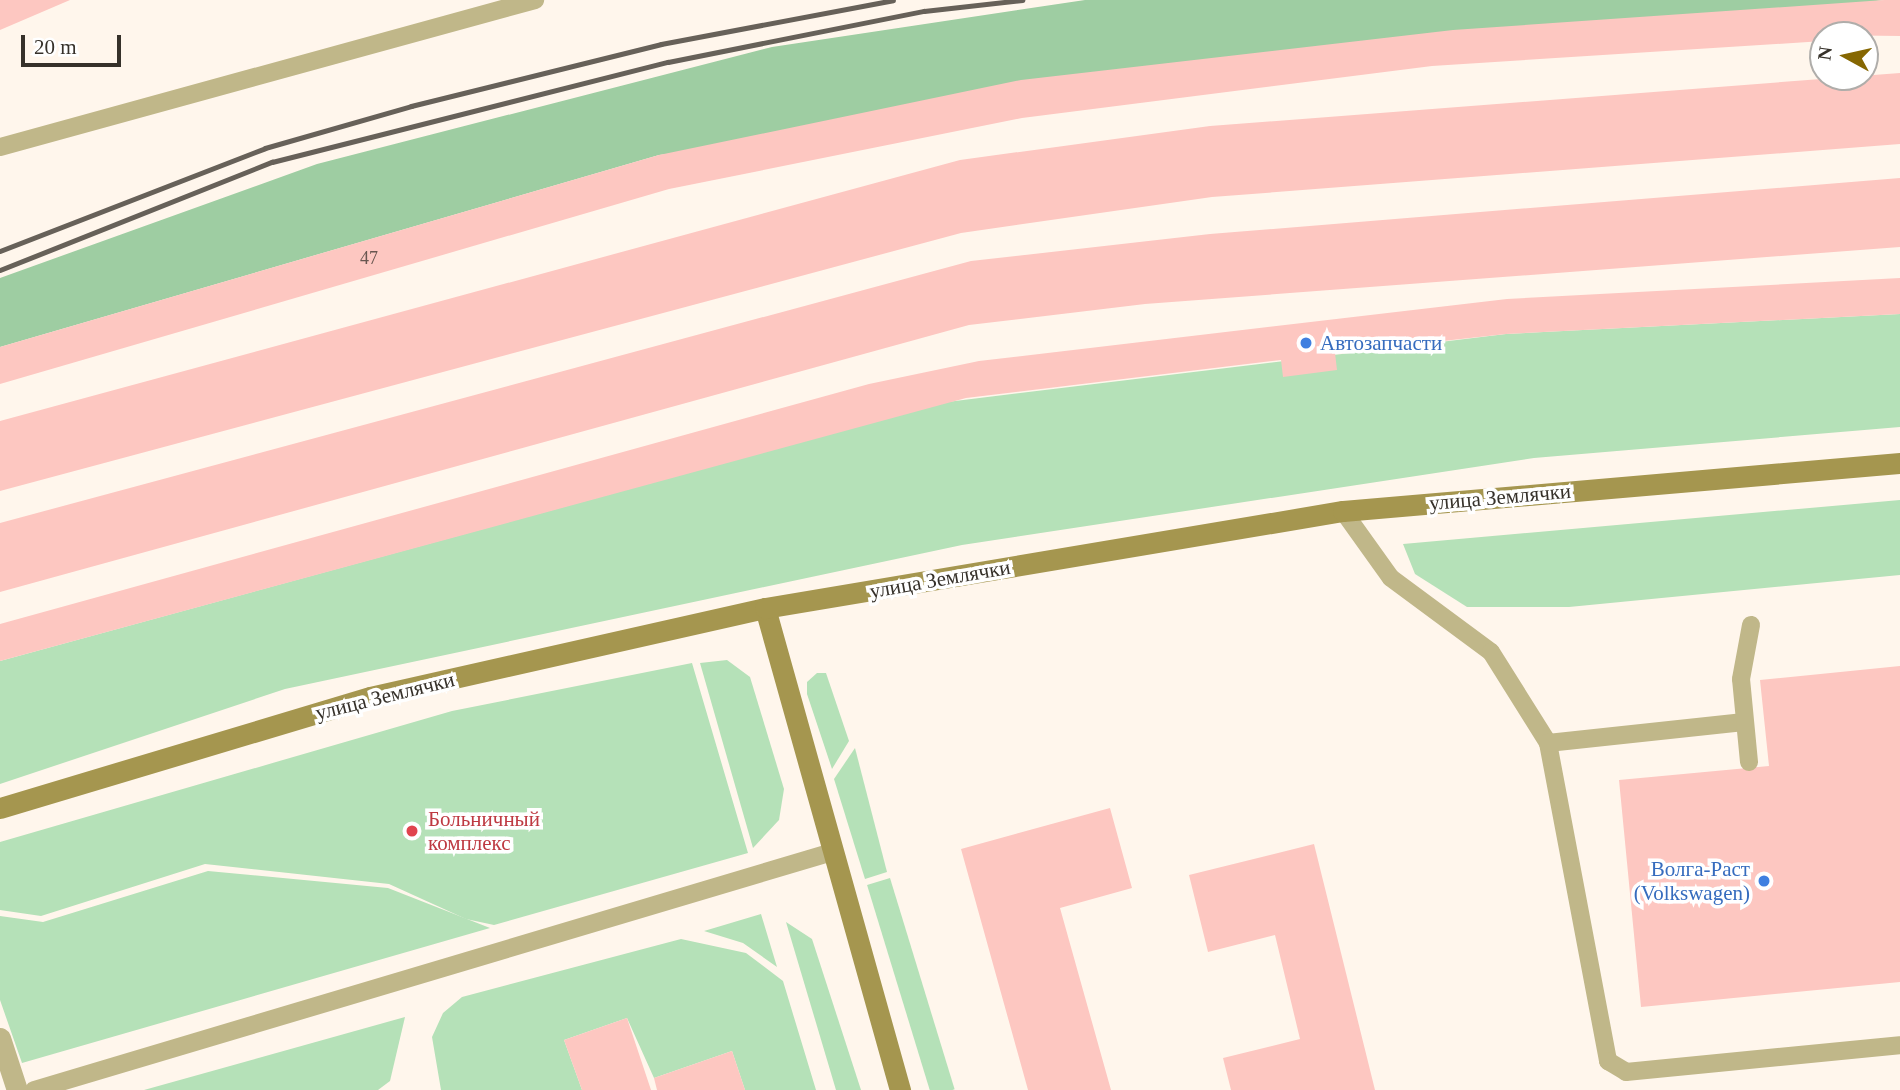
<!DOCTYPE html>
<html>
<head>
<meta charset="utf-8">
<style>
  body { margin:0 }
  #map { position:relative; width:1900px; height:1090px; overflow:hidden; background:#fff6ec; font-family:"Times New Roman",serif }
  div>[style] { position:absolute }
  .green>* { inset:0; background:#b5e1b8; transform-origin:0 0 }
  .forest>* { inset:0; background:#9ecda2 }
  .building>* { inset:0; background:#fdc7c1 }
  .lane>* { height:18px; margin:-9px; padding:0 9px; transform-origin:9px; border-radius:9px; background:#c0b789 }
  .street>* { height:21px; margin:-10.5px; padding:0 10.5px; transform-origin:10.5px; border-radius:10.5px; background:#c0b789 }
  .secondary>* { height:21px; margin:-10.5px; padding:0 10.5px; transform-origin:10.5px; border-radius:10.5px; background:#a5964f }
  .rail>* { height:5px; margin:-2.5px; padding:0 2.5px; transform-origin:2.5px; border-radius:2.5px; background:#676159 }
  .dots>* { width:19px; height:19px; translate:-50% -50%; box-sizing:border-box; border:4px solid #fff; border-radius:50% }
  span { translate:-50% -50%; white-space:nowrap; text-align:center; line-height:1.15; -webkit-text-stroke:7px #fff; paint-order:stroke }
  .number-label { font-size:18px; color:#685650 }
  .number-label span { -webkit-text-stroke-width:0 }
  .shop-label { font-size:21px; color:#366cbe }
  .left { translate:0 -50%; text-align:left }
  .right { translate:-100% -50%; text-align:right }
  .street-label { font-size:21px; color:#36312a }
  .health-label { font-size:21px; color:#be3a42 }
  .north { position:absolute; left:1809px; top:21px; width:70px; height:70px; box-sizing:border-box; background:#fff; border:2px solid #afadaa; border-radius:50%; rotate:278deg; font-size:19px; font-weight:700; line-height:28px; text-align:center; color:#36312a }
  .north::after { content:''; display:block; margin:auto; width:24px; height:32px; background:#866702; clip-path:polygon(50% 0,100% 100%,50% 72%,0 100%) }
  .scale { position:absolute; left:21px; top:35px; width:100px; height:32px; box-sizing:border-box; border:4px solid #36312a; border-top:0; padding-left:9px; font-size:21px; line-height:24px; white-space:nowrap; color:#36312a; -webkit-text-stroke:5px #fff; paint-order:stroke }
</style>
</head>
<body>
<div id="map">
  <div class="green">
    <div style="clip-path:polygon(1900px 314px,1900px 427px,1534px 458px,962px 545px,285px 689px,0 784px,0 661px,947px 402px,1506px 334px)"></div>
    <div style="clip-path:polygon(1900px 500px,1900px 575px,1569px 607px,1467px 607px,1415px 574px,1403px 544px)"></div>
    <div style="clip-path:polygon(727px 660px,750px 677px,784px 789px,779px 820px,753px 848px,700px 663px)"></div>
    <div style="clip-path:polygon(692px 663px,748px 853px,494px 925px,466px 919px,389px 884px,205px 864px,41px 916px,0 910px,0 842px,452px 711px)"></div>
    <div style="clip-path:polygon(817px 673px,826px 673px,849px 741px,832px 769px,807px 694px,807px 682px)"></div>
    <div style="clip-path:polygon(855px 748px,887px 872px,865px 879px,834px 779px)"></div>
    <div style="clip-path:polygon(208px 871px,388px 888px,490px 928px,22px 1063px,0 1000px,0 916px,43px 922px)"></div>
    <div style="left:890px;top:878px;width:221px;height:24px;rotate:73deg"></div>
    <div style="clip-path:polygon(761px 914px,777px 967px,743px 943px,704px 931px)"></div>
    <div style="clip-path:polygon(786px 922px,812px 939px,861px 1090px,836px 1090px)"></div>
    <div style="clip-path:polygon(681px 939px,746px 953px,783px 981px,816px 1090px,745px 1090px,732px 1051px,654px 1078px,627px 1018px,564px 1040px,582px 1090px,441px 1090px,432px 1037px,443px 1013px,462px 997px)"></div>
    <div style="clip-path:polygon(405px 1017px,390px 1081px,378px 1090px,144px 1090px)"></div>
  </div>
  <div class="forest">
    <div style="clip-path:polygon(1085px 0,1884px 0,659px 155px,0 347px,0 278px,317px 164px,772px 47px)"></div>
  </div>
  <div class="building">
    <div style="clip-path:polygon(0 0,70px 0,0 30px)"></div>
    <div style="clip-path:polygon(1884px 0,1900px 0,1900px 36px,1823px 35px,1823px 41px,1432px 66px,1022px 118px,669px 189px,0 384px,0 347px,659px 155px,1021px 80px,1453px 30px)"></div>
    <div style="clip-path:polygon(1900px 73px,1900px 144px,1212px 197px,961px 233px,0 491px,0 421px,960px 160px,1210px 126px)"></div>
    <div style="clip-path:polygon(1900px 178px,1900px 247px,1145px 304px,969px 325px,0 592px,0 523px,971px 261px,1210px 234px)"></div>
    <div style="clip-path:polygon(1900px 278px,1900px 314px,1506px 334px,1335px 353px,1337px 370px,1283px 377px,1281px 360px,966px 398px,0 661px,0 624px,869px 384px,979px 361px,1507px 299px)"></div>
    <div style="clip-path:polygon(1900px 666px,1900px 982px,1641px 1007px,1619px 780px,1769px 766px,1760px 680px)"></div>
    <div style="clip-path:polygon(1110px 808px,1132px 888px,1060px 908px,1111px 1090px,1028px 1090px,961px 849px)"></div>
    <div style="clip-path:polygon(1314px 844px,1375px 1090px,1231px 1090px,1223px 1058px,1300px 1039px,1275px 935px,1208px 952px,1189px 875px)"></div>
    <div style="clip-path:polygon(627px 1018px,651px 1090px,582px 1090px,564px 1040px)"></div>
    <div style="clip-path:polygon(732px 1051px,745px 1090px,657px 1090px,654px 1078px)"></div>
  </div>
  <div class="lane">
    <div style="left:0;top:147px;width:555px;rotate:-15.36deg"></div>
    <div style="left:1343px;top:511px;width:82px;rotate:54.4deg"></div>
    <div style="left:1391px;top:578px;width:124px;rotate:36.5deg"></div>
    <div style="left:1491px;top:652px;width:107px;rotate:57.9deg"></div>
    <div style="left:1548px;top:743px;width:324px;rotate:79.3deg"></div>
    <div style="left:1608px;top:1061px;width:21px;rotate:31deg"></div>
    <div style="left:1626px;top:1072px;width:275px;rotate:-5.6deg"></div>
    <div style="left:1548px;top:743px;width:197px;rotate:-6.1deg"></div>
    <div style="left:1749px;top:762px;width:83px;rotate:-95.5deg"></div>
    <div style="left:1741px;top:679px;width:55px;rotate:-79.5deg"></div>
    <div style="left:34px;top:1090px;width:830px;rotate:-16.6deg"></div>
  </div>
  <div class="street">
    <div style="left:0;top:1038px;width:55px;rotate:71.9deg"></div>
  </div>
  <div class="secondary">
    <div style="left:765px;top:608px;width:501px;rotate:74.35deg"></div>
    <div style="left:0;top:808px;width:386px;rotate:-16.7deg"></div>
    <div style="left:370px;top:697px;width:405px;rotate:-12.7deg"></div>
    <div style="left:765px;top:608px;width:586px;rotate:-9.53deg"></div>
    <div style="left:1343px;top:511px;width:559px;rotate:-4.93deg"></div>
  </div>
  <div class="rail">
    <div style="left:0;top:251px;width:284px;rotate:-21.2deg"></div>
    <div style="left:265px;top:148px;width:152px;rotate:-16deg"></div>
    <div style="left:411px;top:106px;width:258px;rotate:-13.9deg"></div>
    <div style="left:661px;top:44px;width:236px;rotate:-10.7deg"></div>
    <div style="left:0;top:270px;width:293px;rotate:-21.7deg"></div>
    <div style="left:272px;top:162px;width:408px;rotate:-14.2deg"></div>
    <div style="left:668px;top:62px;width:261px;rotate:-11.3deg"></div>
    <div style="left:924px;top:11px;width:99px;rotate:-6.4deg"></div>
  </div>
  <div class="dots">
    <div style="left:1306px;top:343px;background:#3f7fe0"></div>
    <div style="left:412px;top:831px;background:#e0444e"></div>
    <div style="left:1764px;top:881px;background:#3f7fe0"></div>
  </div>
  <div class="number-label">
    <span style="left:369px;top:258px">47</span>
  </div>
  <div class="shop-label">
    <span class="left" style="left:1320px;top:343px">Автозапчасти</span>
    <span class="right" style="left:1750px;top:881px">Волга-Раст<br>(Volkswagen)</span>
  </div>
  <div class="street-label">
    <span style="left:1500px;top:497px;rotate:-5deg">улица Землячки</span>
    <span style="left:940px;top:579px;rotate:-10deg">улица Землячки</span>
    <span style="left:385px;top:696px;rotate:-14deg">улица Землячки</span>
  </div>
  <div class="health-label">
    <span class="left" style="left:428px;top:831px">Больничный<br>комплекс</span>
  </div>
  <div class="north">N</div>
  <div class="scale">20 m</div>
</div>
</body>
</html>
